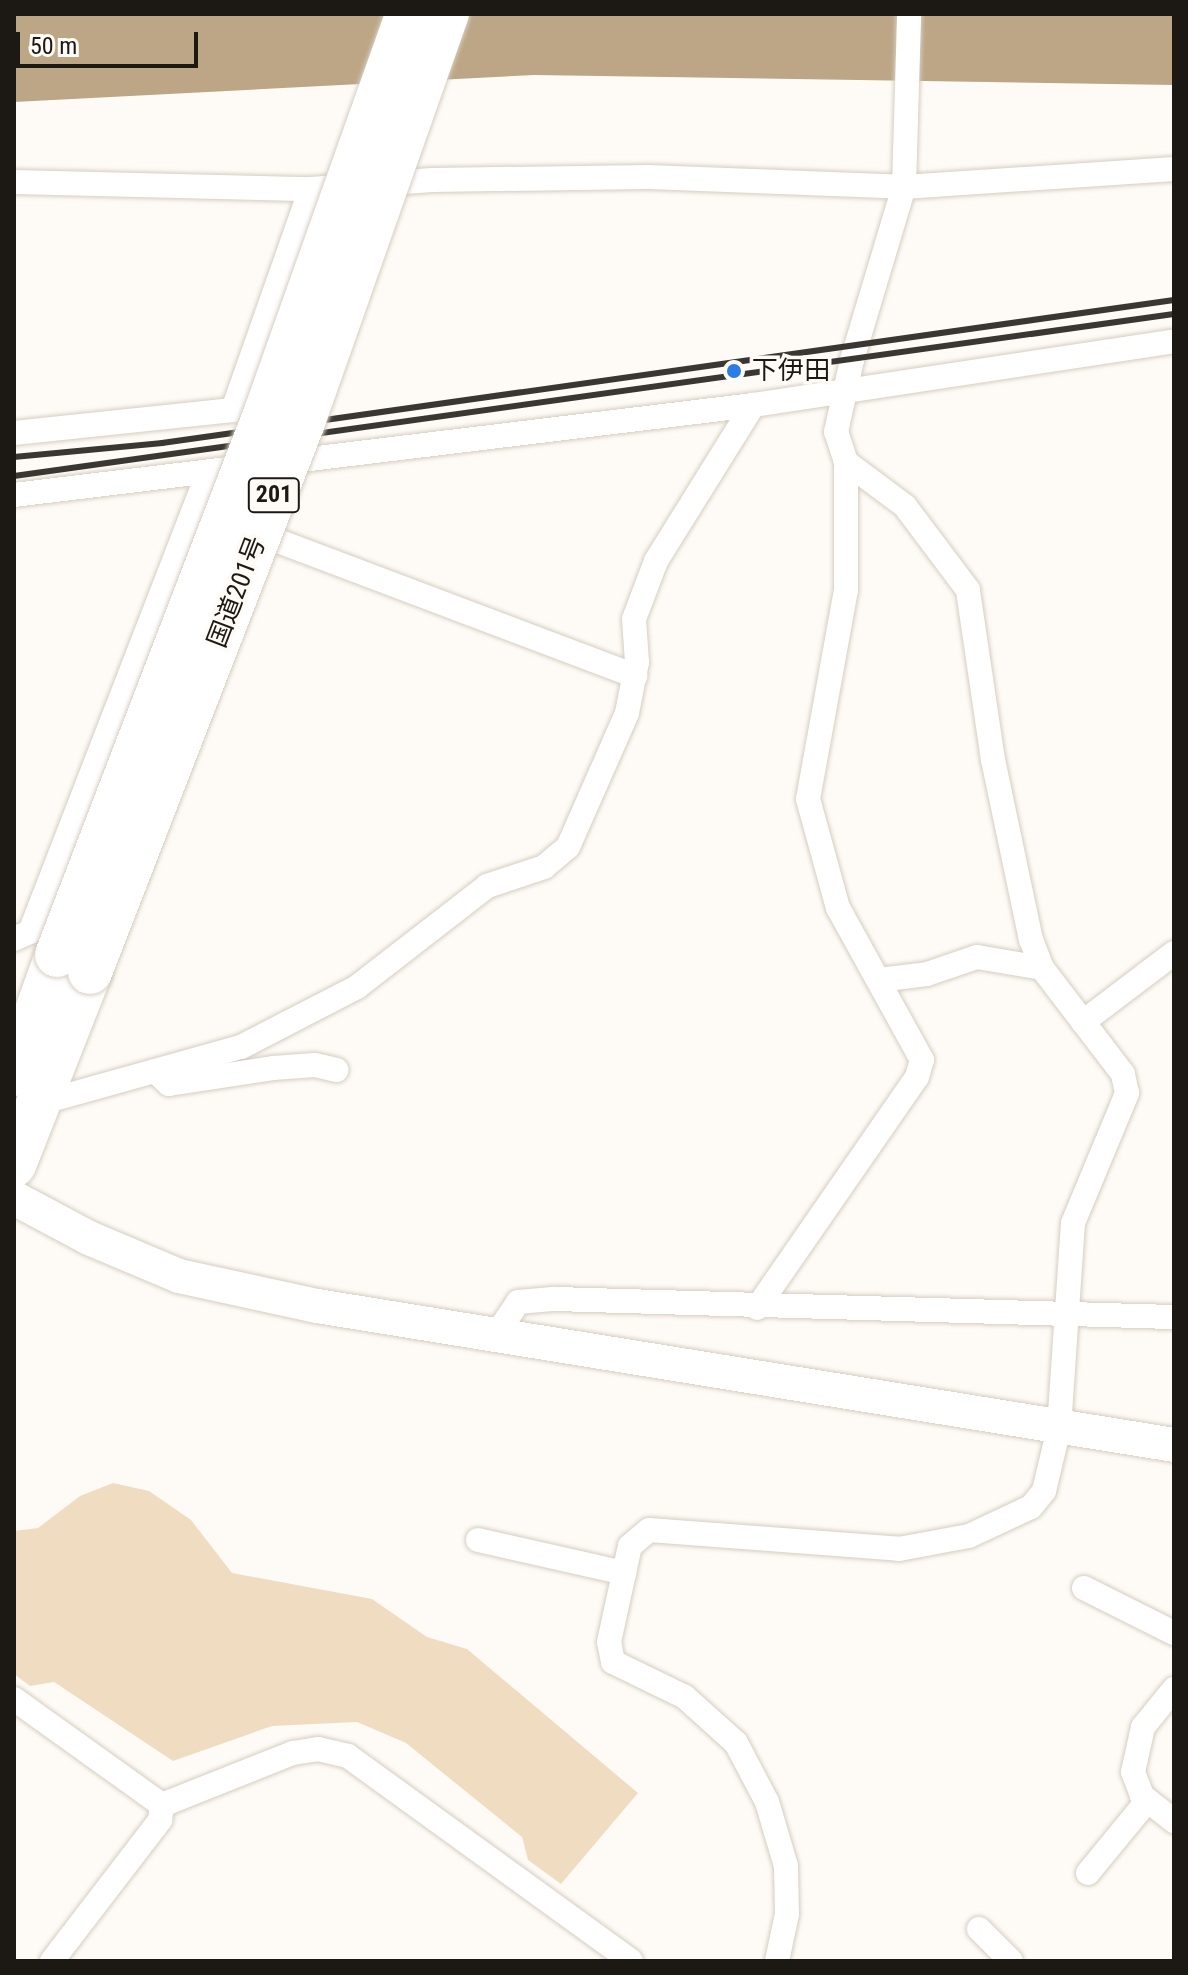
<!DOCTYPE html>
<html>
<head>
<meta charset="utf-8">
<style>
  body { margin:0 }
  #map { position:relative; width:1188px; height:1975px; overflow:hidden; background:#fefbf6; font-family:"Roboto Condensed","Noto Sans JP",sans-serif }
  div>[style] { position:absolute }
  .green>* { inset:0; background:#f0ddc1 }
  .water>* { inset:0; background:#bda685 }
  .roads { filter:drop-shadow(0 0 2px #d5cdc1) drop-shadow(0 0 2px #d5cdc1) }
  .street>* { height:24px; margin:-12px; padding:0 12px; transform-origin:12px; border-radius:12px; background:#fff }
  .secondary>* { height:34px; margin:-17px; padding:0 17px; transform-origin:17px; border-radius:17px; background:#fff }
  .highway>* { height:44px; margin:-22px; padding:0 22px; transform-origin:22px; border-radius:22px; background:#fff }
  .rail>* { height:6px; margin:-3px; padding:0 3px; transform-origin:3px; border-radius:3px; background:#3a3733 }
  .bridges { filter:drop-shadow(0 0 2px #d5cdc1) drop-shadow(0 0 2px #d5cdc1) }
  .highway-bridge>* { height:44px; margin:-22px; padding:0 22px; transform-origin:22px; border-radius:22px; background:#fff }
  .dots>* { width:22px; height:22px; translate:-50% -50%; box-sizing:border-box; border:4px solid #fefbf6; border-radius:50% }
  span { translate:-50% -50%; white-space:nowrap; text-align:center; line-height:1.15; -webkit-text-stroke:7px #fefbf6; paint-order:stroke }
  .shield-label span { padding:2px 6px; background:#fefbf6; border:2px solid; border-radius:6px; -webkit-text-stroke-width:0 }
  .shield-label { font-size:24px; color:#1c1915; font-weight:700 }
  .poi-label { font-size:26px; color:#1c1915 }
  .left { translate:0 -50%; text-align:left }
  .street-label { font-size:26px; color:#1c1915 }
  .frame { position:absolute; inset:0; border:16px solid #1c1915; pointer-events:none }
  .scale { position:absolute; left:16px; top:32px; width:182px; height:36px; box-sizing:border-box; border:4px solid #1c1915; border-top:0; padding-left:10px; font-size:24px; line-height:28px; white-space:nowrap; color:#1c1915; -webkit-text-stroke:6px #fefbf6; paint-order:stroke }
</style>
</head>
<body>
<div id="map">
  <div class="green">
    <div style="clip-path:polygon(113px 1483px,149px 1491px,191px 1520px,232px 1573px,372px 1599px,427px 1637px,467px 1649px,638px 1793px,561px 1884px,528px 1860px,522px 1837px,406px 1743px,357px 1722px,272px 1726px,173px 1761px,54px 1682px,30px 1686px,14px 1674px,14px 1531px,38px 1528px,80px 1496px)"></div>
  </div>
  <div class="water">
    <div style="clip-path:polygon(14px 14px,1174px 14px,1174px 85px,534px 75px,14px 102px)"></div>
  </div>
  <div class="roads">
    <div class="street">
      <div style="left:14px;top:182px;width:297px;rotate:1.4deg"></div>
      <div style="left:311px;top:189px;width:121px;rotate:-4.3deg"></div>
      <div style="left:432px;top:180px;width:216px;rotate:-0.8deg"></div>
      <div style="left:648px;top:177px;width:256px;rotate:2.2deg"></div>
      <div style="left:904px;top:187px;width:271px;rotate:-3.8deg"></div>
      <div style="left:14px;top:433px;width:220px;rotate:-6deg"></div>
      <div style="left:233px;top:410px;width:234px;rotate:-70.6deg"></div>
      <div style="left:14px;top:495px;width:744px;rotate:-6.94deg"></div>
      <div style="left:753px;top:405px;width:426px;rotate:-8.6deg"></div>
      <div style="left:278px;top:541px;width:382px;rotate:20.7deg"></div>
      <div style="left:14px;top:939px;width:17px;rotate:-24deg"></div>
      <div style="left:30px;top:932px;width:491px;rotate:-68.8deg"></div>
      <div style="left:879px;top:980px;width:48px;rotate:-7.1deg"></div>
      <div style="left:927px;top:974px;width:53px;rotate:-18.8deg"></div>
      <div style="left:977px;top:957px;width:66px;rotate:9.6deg"></div>
      <div style="left:1083px;top:1022px;width:114px;rotate:-37.2deg"></div>
      <div style="left:155px;top:1071px;width:19px;rotate:43deg"></div>
      <div style="left:169px;top:1084px;width:105px;rotate:-8.7deg"></div>
      <div style="left:273px;top:1068px;width:42px;rotate:-4.1deg"></div>
      <div style="left:315px;top:1065px;width:22px;rotate:13deg"></div>
      <div style="left:40px;top:1103px;width:209px;rotate:-15.6deg"></div>
      <div style="left:241px;top:1047px;width:131px;rotate:-27.3deg"></div>
      <div style="left:357px;top:987px;width:165px;rotate:-37.8deg"></div>
      <div style="left:487px;top:886px;width:60px;rotate:-18.4deg"></div>
      <div style="left:544px;top:867px;width:31px;rotate:-40deg"></div>
      <div style="left:568px;top:847px;width:146px;rotate:-66.2deg"></div>
      <div style="left:627px;top:713px;width:52px;rotate:-78.9deg"></div>
      <div style="left:637px;top:662px;width:43px;rotate:-94deg"></div>
      <div style="left:634px;top:619px;width:62px;rotate:-69.2deg"></div>
      <div style="left:656px;top:561px;width:184px;rotate:-58.1deg"></div>
      <div style="left:757px;top:1308px;width:281px;rotate:-55.3deg"></div>
      <div style="left:917px;top:1077px;width:18px;rotate:-74deg"></div>
      <div style="left:922px;top:1060px;width:174px;rotate:-118.9deg"></div>
      <div style="left:838px;top:908px;width:113px;rotate:-105.4deg"></div>
      <div style="left:808px;top:799px;width:212px;rotate:-79.7deg"></div>
      <div style="left:846px;top:590px;width:128px;rotate:-90deg"></div>
      <div style="left:498px;top:1332px;width:36px;rotate:-56deg"></div>
      <div style="left:518px;top:1302px;width:37px;rotate:-5deg"></div>
      <div style="left:555px;top:1299px;width:619px;rotate:1.67deg"></div>
      <div style="left:478px;top:1540px;width:150px;rotate:12.7deg"></div>
      <div style="left:1084px;top:1588px;width:101px;rotate:26.6deg"></div>
      <div style="left:1174px;top:1689px;width:49px;rotate:129.2deg"></div>
      <div style="left:1143px;top:1727px;width:46px;rotate:102.5deg"></div>
      <div style="left:1133px;top:1772px;width:26px;rotate:69deg"></div>
      <div style="left:1142px;top:1796px;width:41px;rotate:38deg"></div>
      <div style="left:14px;top:1699px;width:182px;rotate:35.6deg"></div>
      <div style="left:162px;top:1805px;width:141px;rotate:-21.7deg"></div>
      <div style="left:293px;top:1753px;width:25px;rotate:-9deg"></div>
      <div style="left:318px;top:1749px;width:31px;rotate:13deg"></div>
      <div style="left:348px;top:1756px;width:349px;rotate:35.9deg"></div>
      <div style="left:1088px;top:1873px;width:94px;rotate:-50.6deg"></div>
      <div style="left:979px;top:1929px;width:45px;rotate:45deg"></div>
      <div style="left:52px;top:1961px;width:178px;rotate:-52.5deg"></div>
      <div style="left:160px;top:1820px;width:15px;rotate:-82deg"></div>
      <div style="left:777px;top:1961px;width:48px;rotate:-78deg"></div>
      <div style="left:787px;top:1914px;width:48px;rotate:-91.2deg"></div>
      <div style="left:786px;top:1866px;width:67px;rotate:-106.5deg"></div>
      <div style="left:767px;top:1802px;width:67px;rotate:-117.7deg"></div>
      <div style="left:736px;top:1743px;width:69px;rotate:-138deg"></div>
      <div style="left:685px;top:1697px;width:80px;rotate:-154.1deg"></div>
      <div style="left:613px;top:1662px;width:20px;rotate:-101deg"></div>
      <div style="left:609px;top:1642px;width:98px;rotate:-77.7deg"></div>
      <div style="left:630px;top:1546px;width:25px;rotate:-40deg"></div>
      <div style="left:649px;top:1530px;width:251px;rotate:4.3deg"></div>
      <div style="left:899px;top:1549px;width:71px;rotate:-10.5deg"></div>
      <div style="left:969px;top:1536px;width:68px;rotate:-25.1deg"></div>
      <div style="left:1031px;top:1507px;width:21px;rotate:-51deg"></div>
      <div style="left:1044px;top:1491px;width:65px;rotate:-76.6deg"></div>
      <div style="left:1059px;top:1428px;width:205px;rotate:-86.1deg"></div>
      <div style="left:1073px;top:1223px;width:141px;rotate:-67.4deg"></div>
      <div style="left:1127px;top:1093px;width:19px;rotate:-102deg"></div>
      <div style="left:1123px;top:1074px;width:133px;rotate:-127.4deg"></div>
      <div style="left:1042px;top:968px;width:30px;rotate:-111deg"></div>
      <div style="left:1031px;top:940px;width:184px;rotate:-101.9deg"></div>
      <div style="left:993px;top:760px;width:172px;rotate:-98.4deg"></div>
      <div style="left:968px;top:590px;width:105px;rotate:-126.9deg"></div>
      <div style="left:905px;top:506px;width:74px;rotate:-143.3deg"></div>
      <div style="left:846px;top:462px;width:32px;rotate:-108deg"></div>
      <div style="left:836px;top:432px;width:74px;rotate:-77.5deg"></div>
      <div style="left:852px;top:360px;width:181px;rotate:-73.3deg"></div>
      <div style="left:904px;top:187px;width:173px;rotate:-88.3deg"></div>
    </div>
    <div class="secondary">
      <div style="left:14px;top:1198px;width:85px;rotate:28.1deg"></div>
      <div style="left:89px;top:1238px;width:98px;rotate:22.9deg"></div>
      <div style="left:179px;top:1276px;width:141px;rotate:12.3deg"></div>
      <div style="left:317px;top:1306px;width:868px;rotate:9.21deg"></div>
    </div>
    <div class="highway">
      <div style="left:14px;top:1074px;width:127px;rotate:-70.1deg"></div>
      <div style="left:14px;top:1165px;width:207px;rotate:-68.5deg"></div>
    </div>
  </div>
  <div class="rail">
    <div style="left:14px;top:457px;width:149px;rotate:-5.4deg"></div>
    <div style="left:162px;top:443px;width:1022px;rotate:-8.04deg"></div>
    <div style="left:14px;top:476px;width:1171px;rotate:-7.95deg"></div>
  </div>
  <div class="bridges">
    <div class="highway-bridge">
      <div style="left:57px;top:955px;width:582px;rotate:-68.95deg"></div>
      <div style="left:266px;top:412px;width:423px;rotate:-70.4deg"></div>
      <div style="left:90px;top:972px;width:590px;rotate:-68.83deg"></div>
      <div style="left:303px;top:422px;width:433px;rotate:-70.6deg"></div>
    </div>
  </div>
  <div class="dots">
    <div style="left:734px;top:371px;background:#2a7ce7"></div>
  </div>
  <div class="shield-label">
    <span style="left:274px;top:495px">201</span>
  </div>
  <div class="poi-label">
    <span class="left" style="left:752px;top:371px">下伊田</span>
  </div>
  <div class="street-label">
    <span style="left:237px;top:592px;rotate:-69deg">国道201号</span>
  </div>
  <div class="frame"></div>
  <div class="scale">50 m</div>
</div>
</body>
</html>
